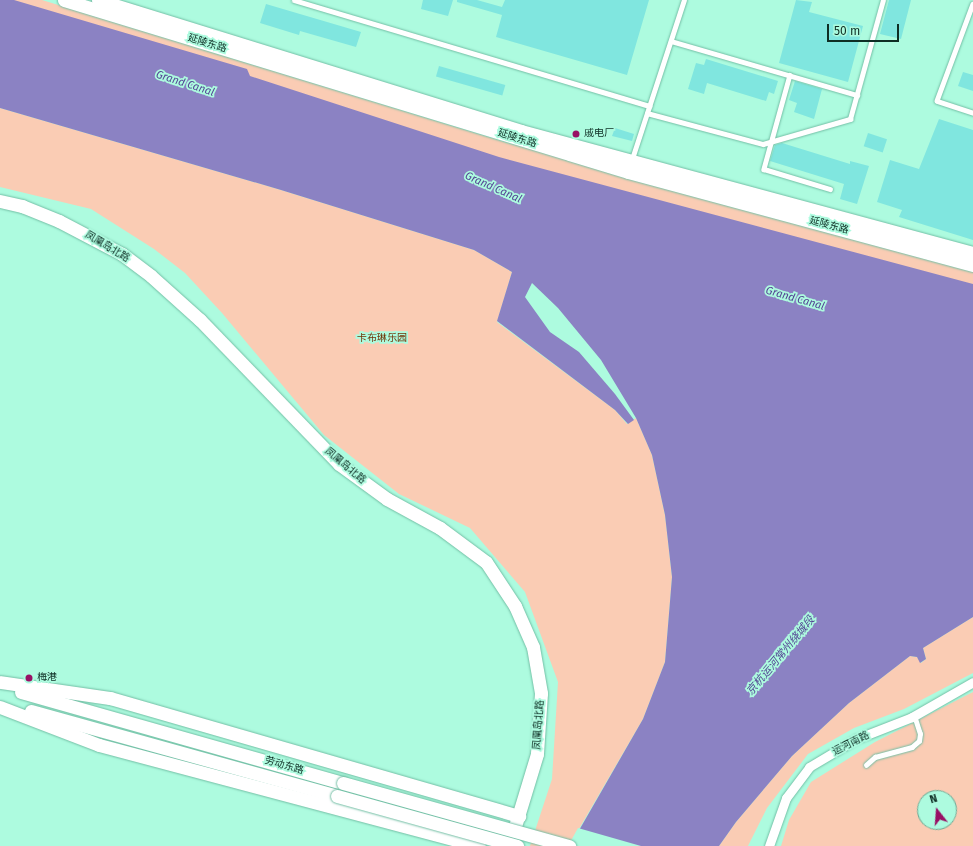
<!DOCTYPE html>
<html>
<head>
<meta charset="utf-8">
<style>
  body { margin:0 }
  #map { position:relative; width:973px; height:846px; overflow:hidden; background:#adfbdf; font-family:"Fira Sans","Noto Sans SC",sans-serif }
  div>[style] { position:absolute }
  .green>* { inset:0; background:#faccb4 }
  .water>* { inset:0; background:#8b82c3 }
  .pier>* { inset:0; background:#adfbdf }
  .building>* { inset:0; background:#80e6df; transform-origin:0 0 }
  .roads { filter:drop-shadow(0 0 1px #73bfa5) drop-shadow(0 0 1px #73bfa5) }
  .lane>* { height:4.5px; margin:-2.25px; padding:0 2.25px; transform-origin:2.25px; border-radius:2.25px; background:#fff }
  .street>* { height:9px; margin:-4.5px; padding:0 4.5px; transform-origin:4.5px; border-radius:4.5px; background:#fff }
  .secondary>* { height:13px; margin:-6.5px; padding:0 6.5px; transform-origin:6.5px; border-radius:6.5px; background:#fff }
  .bridges { filter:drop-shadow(0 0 1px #73bfa5) drop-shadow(0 0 1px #73bfa5) }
  .secondary-bridge>* { height:13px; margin:-6.5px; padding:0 6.5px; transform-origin:6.5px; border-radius:6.5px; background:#fff }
  .dots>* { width:11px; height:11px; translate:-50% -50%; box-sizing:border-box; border:2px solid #adfbdf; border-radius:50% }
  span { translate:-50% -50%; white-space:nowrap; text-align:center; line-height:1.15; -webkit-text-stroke:3.5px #adfbdf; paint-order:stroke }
  .street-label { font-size:10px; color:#0e2e24 }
  .poi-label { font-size:10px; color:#0e2e24 }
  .left { translate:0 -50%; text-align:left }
  .park-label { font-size:10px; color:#723407 }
  .water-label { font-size:11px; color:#534393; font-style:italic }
  .north { position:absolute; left:917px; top:790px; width:40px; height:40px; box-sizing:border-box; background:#adfbdf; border:1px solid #6da994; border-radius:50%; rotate:343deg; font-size:11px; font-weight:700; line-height:16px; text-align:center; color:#0e2e24 }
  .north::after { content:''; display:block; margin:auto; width:14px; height:18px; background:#981065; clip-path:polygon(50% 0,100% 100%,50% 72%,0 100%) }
  .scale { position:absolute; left:827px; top:24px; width:72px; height:18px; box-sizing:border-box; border:2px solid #0e2e24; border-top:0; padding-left:5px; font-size:12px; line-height:14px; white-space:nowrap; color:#0e2e24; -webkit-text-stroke:3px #adfbdf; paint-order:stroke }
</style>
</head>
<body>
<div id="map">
  <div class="green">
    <div style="clip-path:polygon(0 0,42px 0,508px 143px,973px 269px,973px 295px,505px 161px)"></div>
    <div style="clip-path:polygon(0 108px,281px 190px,474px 250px,512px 272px,497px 322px,615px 410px,627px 424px,636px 418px,652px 455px,665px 515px,672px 577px,665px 662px,643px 719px,569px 846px,530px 846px,552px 779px,558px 682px,525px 592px,470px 528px,399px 494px,324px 435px,222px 313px,185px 273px,154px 249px,91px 209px,0 187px)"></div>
    <div style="clip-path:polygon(973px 617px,973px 673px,904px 709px,854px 728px,808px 754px,767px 808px,748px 846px,719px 846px,736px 822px,792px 756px,849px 703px,910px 656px,917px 657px,921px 663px,926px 659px,923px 648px)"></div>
    <div style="clip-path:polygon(evenodd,973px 692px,973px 846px,781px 846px,789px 820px,811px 782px,875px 742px,973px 692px,925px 798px,949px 798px,949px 822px,925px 822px,925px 798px)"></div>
  </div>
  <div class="water">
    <div style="clip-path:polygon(0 0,14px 0,247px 69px,250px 76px,499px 157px,973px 284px,973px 617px,923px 648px,926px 659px,920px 663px,917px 657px,910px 656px,849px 703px,792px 756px,736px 822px,719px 846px,570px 846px,643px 719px,665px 662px,672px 577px,665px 515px,652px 455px,636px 418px,601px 360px,558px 308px,532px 283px,525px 297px,550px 332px,579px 352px,615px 394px,634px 420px,628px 424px,615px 410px,497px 321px,512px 272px,474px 250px,281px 190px,0 108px)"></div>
  </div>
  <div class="pier">
    <div style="clip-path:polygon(578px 828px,641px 846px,568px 846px)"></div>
  </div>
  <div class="building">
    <div style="clip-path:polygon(423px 0,453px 0,448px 16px,421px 9px)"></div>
    <div style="clip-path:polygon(457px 0,477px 0,502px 7px,505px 0,649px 0,627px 75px,496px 37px,502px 15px,457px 2px)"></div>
    <div style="clip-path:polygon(796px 0,812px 2px,809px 12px,863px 26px,848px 82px,779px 63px)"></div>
    <div style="clip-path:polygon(889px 0,911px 0,901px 39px,880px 34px)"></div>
    <div style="clip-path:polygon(266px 4px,361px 32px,356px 47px,300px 31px,299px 35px,260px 23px)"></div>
    <div style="clip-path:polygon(706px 59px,778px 81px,774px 94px,769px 92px,766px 101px,707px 83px,704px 94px,688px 89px,696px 63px,704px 65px)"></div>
    <div style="left:439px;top:66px;width:69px;height:11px;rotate:16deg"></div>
    <div style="clip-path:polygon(963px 72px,973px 75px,973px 91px,958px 86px)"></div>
    <div style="clip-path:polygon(795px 81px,822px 89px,814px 119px,794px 112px,797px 103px,789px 100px)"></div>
    <div style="clip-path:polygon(939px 119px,973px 130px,973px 240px,899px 217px,902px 210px,877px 202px,890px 160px,919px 169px)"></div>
    <div style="clip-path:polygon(615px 128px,634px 134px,632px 141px,612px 136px)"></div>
    <div style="left:868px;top:133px;width:20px;height:14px;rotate:18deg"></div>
    <div style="clip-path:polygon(782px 143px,850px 164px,850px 161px,869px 166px,857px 204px,840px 199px,844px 184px,770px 161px,775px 145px)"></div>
  </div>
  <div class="roads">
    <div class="lane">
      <div style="left:294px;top:0;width:371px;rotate:16.6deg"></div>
      <div style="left:973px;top:4px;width:103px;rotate:110.4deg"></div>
      <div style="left:937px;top:101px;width:38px;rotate:18deg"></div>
      <div style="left:671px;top:41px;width:194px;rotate:16.2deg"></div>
      <div style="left:790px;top:75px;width:98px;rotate:105.5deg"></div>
      <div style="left:764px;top:169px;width:69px;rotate:16.9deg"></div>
      <div style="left:647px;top:113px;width:120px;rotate:15deg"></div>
      <div style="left:763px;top:144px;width:91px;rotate:-16deg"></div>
      <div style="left:850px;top:119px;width:123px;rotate:-74.5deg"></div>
      <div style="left:632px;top:159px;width:167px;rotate:-71.9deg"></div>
      <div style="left:866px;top:765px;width:12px;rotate:-42deg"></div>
      <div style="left:875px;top:757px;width:38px;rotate:-15deg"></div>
      <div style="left:912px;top:747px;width:9px;rotate:-41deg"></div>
      <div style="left:919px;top:741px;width:7px;rotate:-82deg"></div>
      <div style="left:920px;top:734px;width:20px;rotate:-108deg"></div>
    </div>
    <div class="street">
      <div style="left:769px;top:846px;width:51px;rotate:-70.5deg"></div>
      <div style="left:786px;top:798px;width:39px;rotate:-53deg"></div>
      <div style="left:809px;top:767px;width:55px;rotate:-30.8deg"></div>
      <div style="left:856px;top:739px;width:60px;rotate:-21.4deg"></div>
      <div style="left:912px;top:717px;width:70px;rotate:-29.8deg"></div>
    </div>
    <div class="secondary">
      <div style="left:64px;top:0;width:590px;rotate:16.96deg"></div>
      <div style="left:628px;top:172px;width:357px;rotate:15.1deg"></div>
      <div style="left:98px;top:0;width:443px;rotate:17.2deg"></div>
      <div style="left:521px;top:131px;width:468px;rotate:15.1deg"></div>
      <div style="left:0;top:201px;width:23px;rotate:13deg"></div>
      <div style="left:22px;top:206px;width:40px;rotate:22deg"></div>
      <div style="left:59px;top:221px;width:71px;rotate:27.6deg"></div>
      <div style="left:122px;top:254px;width:36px;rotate:37deg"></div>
      <div style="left:151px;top:276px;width:66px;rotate:41.9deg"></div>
      <div style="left:200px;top:320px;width:200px;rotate:46deg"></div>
      <div style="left:339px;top:464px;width:59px;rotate:36.1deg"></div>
      <div style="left:387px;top:499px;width:60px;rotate:28.7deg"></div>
      <div style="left:440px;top:528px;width:57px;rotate:36.5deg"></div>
      <div style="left:486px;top:562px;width:53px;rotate:56.6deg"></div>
      <div style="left:515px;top:606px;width:45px;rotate:66.3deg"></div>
      <div style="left:533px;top:647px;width:47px;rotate:80.1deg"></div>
      <div style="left:541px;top:693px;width:61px;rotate:93.8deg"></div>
      <div style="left:537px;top:754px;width:96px;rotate:106.9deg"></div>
      <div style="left:0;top:682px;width:111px;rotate:8.3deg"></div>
      <div style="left:110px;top:698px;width:426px;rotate:16.1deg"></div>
      <div style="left:21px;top:692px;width:335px;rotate:15.8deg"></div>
      <div style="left:0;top:707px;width:106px;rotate:21deg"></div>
      <div style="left:99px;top:745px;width:393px;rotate:14.9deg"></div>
      <div style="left:31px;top:711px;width:318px;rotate:15.5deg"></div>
    </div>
  </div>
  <div class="bridges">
    <div class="secondary-bridge">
      <div style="left:343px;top:783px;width:235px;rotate:15.6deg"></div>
      <div style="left:337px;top:796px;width:187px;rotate:15.5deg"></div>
    </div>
  </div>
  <div class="dots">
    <div style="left:576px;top:134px;background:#981065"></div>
    <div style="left:29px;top:678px;background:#981065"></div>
  </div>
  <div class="street-label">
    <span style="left:207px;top:44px;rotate:17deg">延陵东路</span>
    <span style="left:517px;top:139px;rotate:17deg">延陵东路</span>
    <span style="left:829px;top:226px;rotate:15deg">延陵东路</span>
    <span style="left:107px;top:247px;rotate:31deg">凤凰岛北路</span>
    <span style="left:345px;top:466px;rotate:40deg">凤凰岛北路</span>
    <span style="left:539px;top:725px;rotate:-86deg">凤凰岛北路</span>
    <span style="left:851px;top:744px;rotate:-27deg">运河南路</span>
    <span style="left:284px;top:766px;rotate:16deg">劳动东路</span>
  </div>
  <div class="poi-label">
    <span class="left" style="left:584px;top:134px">戚电厂</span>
    <span class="left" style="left:37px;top:678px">梅港</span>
  </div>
  <div class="park-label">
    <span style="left:382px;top:339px">卡布琳乐园</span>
  </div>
  <div class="water-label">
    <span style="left:185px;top:84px;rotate:18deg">Grand Canal</span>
    <span style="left:493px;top:188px;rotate:24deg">Grand Canal</span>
    <span style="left:795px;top:299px;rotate:16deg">Grand Canal</span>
    <span style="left:781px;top:656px;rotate:-50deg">京杭运河常州绕城段</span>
  </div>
  <div class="north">N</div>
  <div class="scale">50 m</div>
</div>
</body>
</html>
